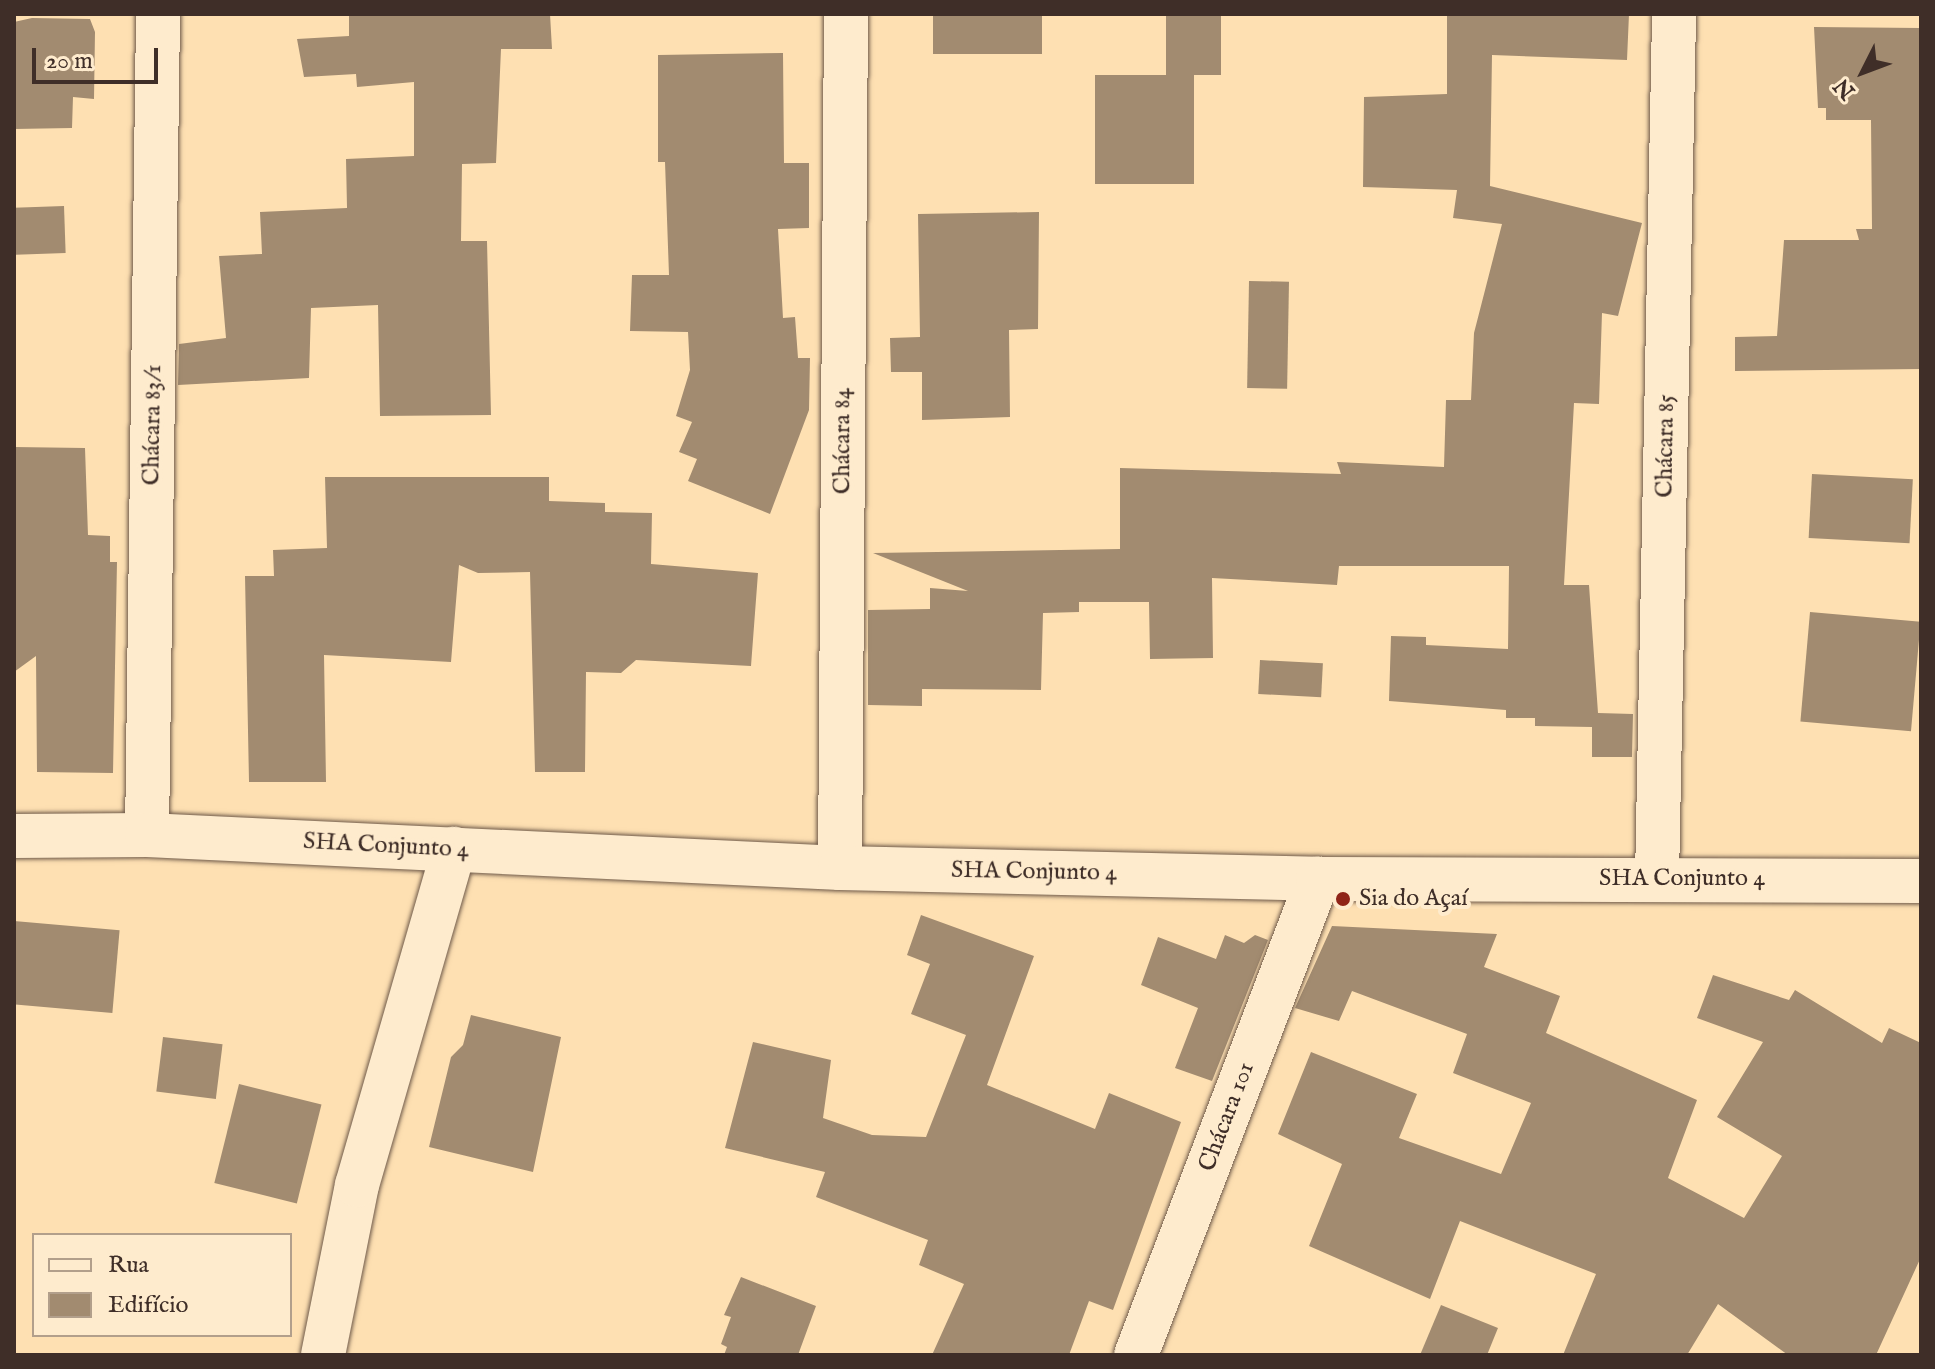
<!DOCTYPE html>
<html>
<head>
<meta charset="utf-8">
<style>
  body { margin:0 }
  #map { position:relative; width:1935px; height:1369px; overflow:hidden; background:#fee0b2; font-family:"IM FELL English",serif }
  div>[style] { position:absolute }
  .building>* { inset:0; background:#a28b70; transform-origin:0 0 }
  .roads { filter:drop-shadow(0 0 2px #6f5a4a) drop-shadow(0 0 2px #6f5a4a) }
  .minor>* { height:44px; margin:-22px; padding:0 22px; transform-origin:22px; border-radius:22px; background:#feebcd }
  .tertiary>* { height:44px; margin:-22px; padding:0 22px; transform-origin:22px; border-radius:22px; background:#feebcd }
  .dots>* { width:22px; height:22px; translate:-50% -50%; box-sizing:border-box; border:4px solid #feebcd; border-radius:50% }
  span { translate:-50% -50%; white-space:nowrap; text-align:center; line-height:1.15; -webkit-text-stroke:8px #feebcd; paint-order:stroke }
  .street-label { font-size:24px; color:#3f2e28 }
  .poi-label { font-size:24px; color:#3f2e28 }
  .left { translate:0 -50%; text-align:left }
  .frame { position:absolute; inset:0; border:16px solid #3f2e28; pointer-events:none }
  .legend { position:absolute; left:32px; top:1233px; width:260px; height:104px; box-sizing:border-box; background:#feebcd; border:2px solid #b29f8b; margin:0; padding:10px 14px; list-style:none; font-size:24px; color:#3f2e28 }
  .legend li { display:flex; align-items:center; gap:16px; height:40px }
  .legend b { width:40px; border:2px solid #b29f8b }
  .north { position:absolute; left:1823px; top:32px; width:80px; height:80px; -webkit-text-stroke:6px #feebcd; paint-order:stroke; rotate:228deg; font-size:22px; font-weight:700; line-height:32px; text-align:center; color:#3f2e28 }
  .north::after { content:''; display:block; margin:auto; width:28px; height:36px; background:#3f2e28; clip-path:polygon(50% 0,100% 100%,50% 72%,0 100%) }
  .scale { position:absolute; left:32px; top:48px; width:126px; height:36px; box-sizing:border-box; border:4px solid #3f2e28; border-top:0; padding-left:10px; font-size:24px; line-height:28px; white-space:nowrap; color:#3f2e28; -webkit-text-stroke:6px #feebcd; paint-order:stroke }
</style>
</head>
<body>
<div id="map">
  <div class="building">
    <div style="clip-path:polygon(349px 14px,550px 14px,552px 49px,501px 49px,496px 163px,462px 164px,461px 241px,487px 241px,491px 415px,380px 416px,378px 305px,311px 308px,309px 378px,178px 385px,179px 344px,226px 338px,219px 256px,262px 254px,260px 212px,347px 208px,346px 159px,414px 156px,414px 82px,357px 87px,356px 74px,304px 77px,297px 39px,349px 36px)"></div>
    <div style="left:933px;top:14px;width:109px;height:40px"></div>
    <div style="left:1166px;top:14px;width:55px;height:61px"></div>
    <div style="clip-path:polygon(1629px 14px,1627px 60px,1492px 55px,1490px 186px,1642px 223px,1618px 316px,1602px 313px,1599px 404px,1574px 403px,1564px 585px,1589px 585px,1598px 713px,1633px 714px,1632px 757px,1592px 757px,1592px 727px,1535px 726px,1535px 718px,1506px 718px,1506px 710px,1389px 701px,1391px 636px,1426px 637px,1426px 645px,1508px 649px,1509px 566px,1339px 566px,1337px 585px,1212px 578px,1213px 658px,1150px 659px,1149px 602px,1079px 602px,1079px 612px,1043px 613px,1041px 690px,922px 689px,922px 706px,868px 705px,868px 610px,930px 609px,930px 588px,968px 591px,873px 553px,1120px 549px,1120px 468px,1341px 474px,1337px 462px,1444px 467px,1446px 400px,1471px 400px,1474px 333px,1502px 224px,1453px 218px,1457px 190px,1363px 187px,1364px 97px,1447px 94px,1447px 16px)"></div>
    <div style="clip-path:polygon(32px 18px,90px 19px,95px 32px,94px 99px,73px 97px,72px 128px,14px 129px,14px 22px)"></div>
    <div style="clip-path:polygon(1814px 27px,1920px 28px,1921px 369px,1735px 371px,1735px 337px,1777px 336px,1784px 240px,1859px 240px,1856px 229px,1872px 229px,1871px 120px,1826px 120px,1826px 108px,1818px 108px)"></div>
    <div style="clip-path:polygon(783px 53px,784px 163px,809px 163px,809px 228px,778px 229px,783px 318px,795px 317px,798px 358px,810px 358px,809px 410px,770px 514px,688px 481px,697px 459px,679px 452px,692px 422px,676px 416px,690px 370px,688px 332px,630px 331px,632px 275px,669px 275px,665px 162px,658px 162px,658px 55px)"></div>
    <div style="left:1194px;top:75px;width:109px;height:99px;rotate:90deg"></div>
    <div style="left:64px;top:206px;width:47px;height:50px;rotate:88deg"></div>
    <div style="clip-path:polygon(1039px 212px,1038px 329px,1009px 330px,1010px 417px,922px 420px,922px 372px,891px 372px,890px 338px,920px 337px,918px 214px)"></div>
    <div style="left:1249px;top:281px;width:40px;height:107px;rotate:1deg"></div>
    <div style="clip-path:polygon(14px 447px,85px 448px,88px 535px,110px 536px,110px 562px,117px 562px,113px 773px,37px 772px,36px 656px,14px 672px)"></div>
    <div style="left:1812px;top:474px;width:101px;height:64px;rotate:3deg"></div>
    <div style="clip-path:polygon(325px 477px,549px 477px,549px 501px,605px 503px,605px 512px,652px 513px,651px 564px,758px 573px,751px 666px,636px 660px,621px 673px,586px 672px,585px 772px,535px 772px,530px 572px,478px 573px,459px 565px,451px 662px,324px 655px,326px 782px,249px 782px,245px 576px,274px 576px,273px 550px,327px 548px)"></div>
    <div style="left:1810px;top:612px;width:111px;height:110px;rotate:5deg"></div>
    <div style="left:1260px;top:660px;width:63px;height:34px;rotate:3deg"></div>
    <div style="clip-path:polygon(921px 915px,1034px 956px,987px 1085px,1095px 1129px,1109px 1093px,1181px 1122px,1113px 1310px,1089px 1301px,1069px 1355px,932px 1355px,964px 1284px,919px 1265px,928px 1240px,816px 1197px,825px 1172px,725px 1148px,753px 1042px,831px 1060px,823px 1118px,872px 1135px,926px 1137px,966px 1035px,911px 1014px,930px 964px,907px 955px)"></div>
    <div style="left:14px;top:921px;width:106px;height:83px;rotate:5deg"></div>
    <div style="clip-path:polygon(1332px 926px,1497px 934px,1484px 967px,1560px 996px,1546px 1033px,1697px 1100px,1668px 1178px,1744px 1218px,1782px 1156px,1717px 1117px,1763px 1042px,1697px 1018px,1713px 975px,1789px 1000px,1795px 990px,1882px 1043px,1889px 1028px,1921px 1043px,1921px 1257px,1876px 1355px,1788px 1355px,1718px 1304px,1687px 1355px,1563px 1355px,1596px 1274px,1460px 1221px,1430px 1299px,1309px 1246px,1342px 1164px,1278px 1134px,1311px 1052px,1417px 1094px,1399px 1138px,1501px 1174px,1531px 1103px,1453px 1073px,1467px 1034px,1352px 991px,1339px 1021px,1295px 1008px)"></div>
    <div style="clip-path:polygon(1225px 935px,1244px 943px,1255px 935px,1268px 940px,1212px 1081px,1175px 1068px,1198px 1008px,1141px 985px,1158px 937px,1216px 959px)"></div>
    <div style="clip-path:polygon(471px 1015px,561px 1037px,533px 1172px,429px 1147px,451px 1057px,463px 1045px)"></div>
    <div style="left:163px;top:1037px;width:60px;height:55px;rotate:7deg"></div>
    <div style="left:239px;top:1084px;width:85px;height:102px;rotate:14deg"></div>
    <div style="clip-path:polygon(741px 1277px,816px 1306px,798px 1355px,724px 1355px,727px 1347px,721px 1344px,731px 1317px,724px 1315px)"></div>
    <div style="clip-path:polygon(1441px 1305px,1498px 1328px,1487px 1355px,1420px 1355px)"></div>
  </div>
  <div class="roads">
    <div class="minor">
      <div style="left:147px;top:835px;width:821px;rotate:-89.23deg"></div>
      <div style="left:840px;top:868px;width:854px;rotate:-89.6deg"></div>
      <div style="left:1657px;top:879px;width:865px;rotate:-88.87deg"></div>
      <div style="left:323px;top:1355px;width:173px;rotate:-78.7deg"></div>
      <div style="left:357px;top:1185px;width:350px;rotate:-73.9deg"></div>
      <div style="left:1136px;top:1355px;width:510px;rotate:-69.08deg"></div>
    </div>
    <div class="tertiary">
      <div style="left:14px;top:836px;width:133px;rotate:-0.4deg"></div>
      <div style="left:147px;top:835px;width:694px;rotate:2.73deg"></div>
      <div style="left:840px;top:868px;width:478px;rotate:1.3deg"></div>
      <div style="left:1318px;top:879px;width:603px;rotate:0.19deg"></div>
    </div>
  </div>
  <div class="dots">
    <div style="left:1343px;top:899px;background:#8f2418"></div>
  </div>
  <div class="street-label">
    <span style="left:153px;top:425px;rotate:-89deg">Chácara 83/1</span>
    <span style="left:843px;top:441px;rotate:-90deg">Chácara 84</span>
    <span style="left:1666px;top:446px;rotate:-89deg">Chácara 85</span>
    <span style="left:386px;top:846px;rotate:3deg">SHA Conjunto 4</span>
    <span style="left:1034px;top:872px;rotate:1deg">SHA Conjunto 4</span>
    <span style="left:1682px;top:879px">SHA Conjunto 4</span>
    <span style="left:1227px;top:1117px;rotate:-69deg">Chácara 101</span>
  </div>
  <div class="poi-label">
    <span class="left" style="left:1359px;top:899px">Sia do Açaí</span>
  </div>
  <div class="frame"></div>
  <ul class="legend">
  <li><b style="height:10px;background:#feebcd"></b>Rua</li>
  <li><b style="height:22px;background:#a28b70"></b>Edifício</li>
  </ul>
  <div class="north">N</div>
  <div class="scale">20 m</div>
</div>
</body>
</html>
